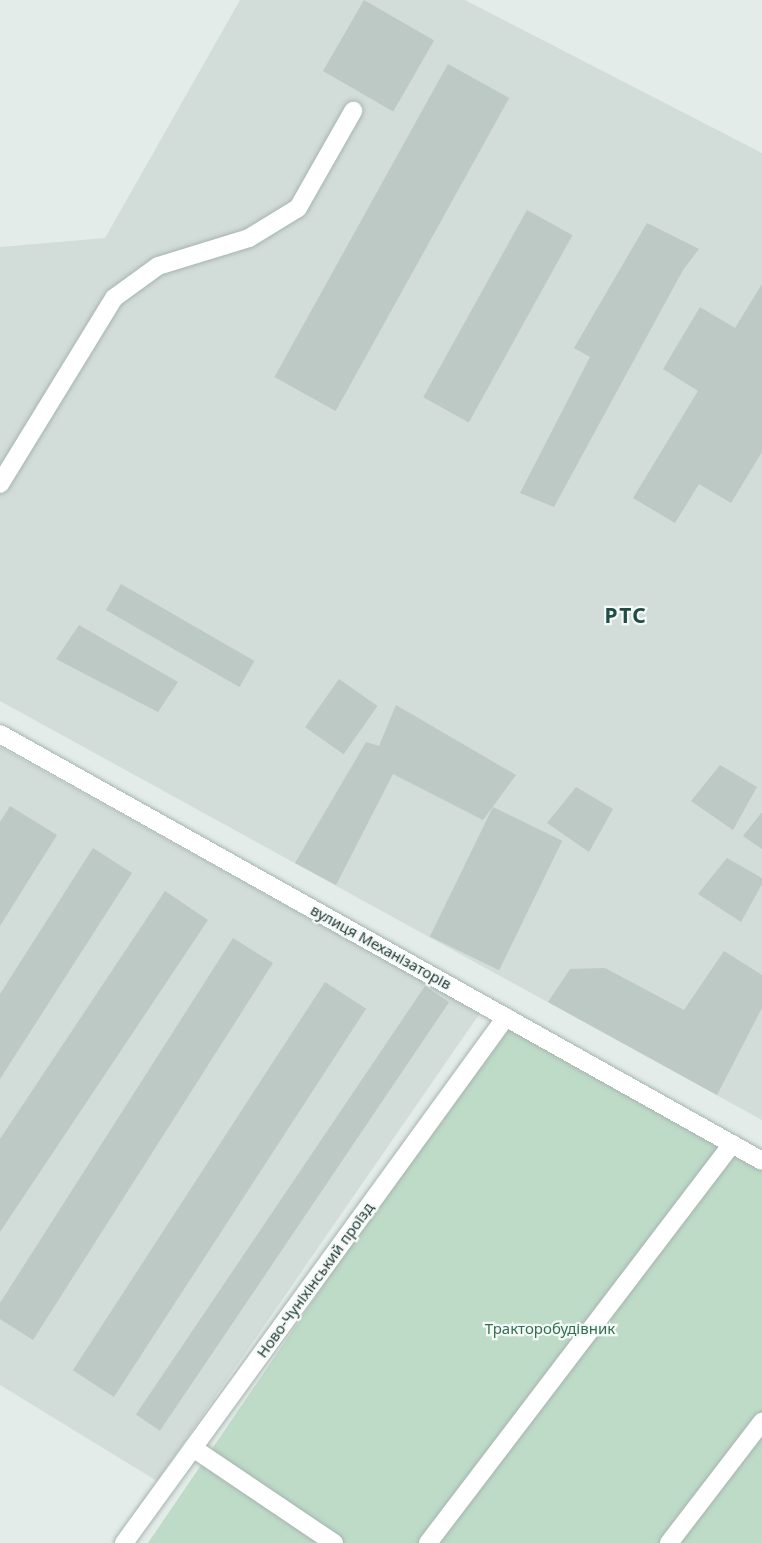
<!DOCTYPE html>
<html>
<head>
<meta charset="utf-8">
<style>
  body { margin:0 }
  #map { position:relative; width:762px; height:1543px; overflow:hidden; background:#e3ece9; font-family:"Noto Sans",sans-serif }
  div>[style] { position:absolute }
  .built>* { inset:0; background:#d2dcd8 }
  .green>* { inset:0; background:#bedbc8 }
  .building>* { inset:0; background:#bcc9c5; transform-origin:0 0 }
  .roads { filter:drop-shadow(0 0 2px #a6b4b0) drop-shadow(0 0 2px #a6b4b0) }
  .minor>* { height:18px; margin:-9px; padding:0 9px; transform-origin:9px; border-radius:9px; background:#fff }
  span { translate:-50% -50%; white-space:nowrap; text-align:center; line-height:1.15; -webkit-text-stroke:4.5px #f4f9f7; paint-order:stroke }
  .street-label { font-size:15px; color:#243c38 }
  .park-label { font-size:15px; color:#32704f }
  .district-label { font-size:21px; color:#224d46; font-weight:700; letter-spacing:1.5px }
</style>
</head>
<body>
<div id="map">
  <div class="built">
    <div style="clip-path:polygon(240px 0,465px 0,762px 153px,762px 1120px,0 701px,0 247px,105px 238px)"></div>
    <div style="clip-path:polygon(0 747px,480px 1013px,157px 1481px,0 1385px)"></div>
  </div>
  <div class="green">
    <div style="clip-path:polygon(506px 1017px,762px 1161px,762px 1543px,148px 1543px)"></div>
  </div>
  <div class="building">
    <div style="left:364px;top:0;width:81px;height:82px;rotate:30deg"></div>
    <div style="left:448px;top:64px;width:70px;height:358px;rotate:29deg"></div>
    <div style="left:527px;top:210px;width:52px;height:214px;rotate:29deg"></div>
    <div style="clip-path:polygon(647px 223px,699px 249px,683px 270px,554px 507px,520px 493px,590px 357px,574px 348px)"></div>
    <div style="clip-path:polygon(762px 284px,762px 452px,731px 503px,699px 484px,675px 523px,633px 498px,698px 391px,663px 369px,700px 307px,735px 328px)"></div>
    <div style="left:121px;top:584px;width:154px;height:30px;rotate:30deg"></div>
    <div style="clip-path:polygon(79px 625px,178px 682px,158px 712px,56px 659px)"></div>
    <div style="left:339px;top:679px;width:47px;height:59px;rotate:35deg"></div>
    <div style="clip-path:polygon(396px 705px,516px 775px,483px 820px,393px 774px,336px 885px,295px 863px,366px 742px,379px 746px)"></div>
    <div style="clip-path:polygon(720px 765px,757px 787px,733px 830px,691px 801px)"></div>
    <div style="clip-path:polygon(576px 787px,613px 809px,589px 852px,547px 823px)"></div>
    <div style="clip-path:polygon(10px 806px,57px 835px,0 926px,0 822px)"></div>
    <div style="left:493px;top:807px;width:77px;height:144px;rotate:26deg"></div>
    <div style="clip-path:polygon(762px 812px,762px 849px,743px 836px)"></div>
    <div style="clip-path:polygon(93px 848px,132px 873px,0 1079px,0 994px)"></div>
    <div style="clip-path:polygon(727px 858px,762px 878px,762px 884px,741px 922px,698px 894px)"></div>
    <div style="clip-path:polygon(165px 891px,208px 920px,0 1232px,0 1139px)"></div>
    <div style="clip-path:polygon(233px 938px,273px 963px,33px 1340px,0 1319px,0 1303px)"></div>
    <div style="clip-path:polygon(724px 951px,762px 975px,762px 1008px,717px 1095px,548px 1002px,570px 969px,605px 968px,684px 1010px)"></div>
    <div style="left:325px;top:982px;width:49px;height:463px;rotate:33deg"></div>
    <div style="left:425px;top:986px;width:29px;height:517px;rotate:34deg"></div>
  </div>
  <div class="roads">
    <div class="minor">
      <div style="left:0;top:484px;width:218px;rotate:-58.5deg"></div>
      <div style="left:114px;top:298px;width:54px;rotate:-36deg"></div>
      <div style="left:158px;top:266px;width:95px;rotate:-17.1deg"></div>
      <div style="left:249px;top:238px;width:57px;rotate:-31.5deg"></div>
      <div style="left:298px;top:208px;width:112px;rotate:-60.4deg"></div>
      <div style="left:0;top:734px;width:873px;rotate:29.26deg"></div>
      <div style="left:193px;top:1448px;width:170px;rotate:34deg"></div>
      <div style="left:124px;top:1543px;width:650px;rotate:-54.01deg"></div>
      <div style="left:428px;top:1543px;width:502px;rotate:-52.7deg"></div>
      <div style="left:669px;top:1543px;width:153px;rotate:-52.5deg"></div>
    </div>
  </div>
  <div class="street-label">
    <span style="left:381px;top:947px;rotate:29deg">вулиця Механізаторів</span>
    <span style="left:315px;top:1280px;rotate:-54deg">Ново-Чуніхінський проїзд</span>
  </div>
  <div class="park-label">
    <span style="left:550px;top:1329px">Тракторобудівник</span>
  </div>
  <div class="district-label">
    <span style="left:626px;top:615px">РТС</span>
  </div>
</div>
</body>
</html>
